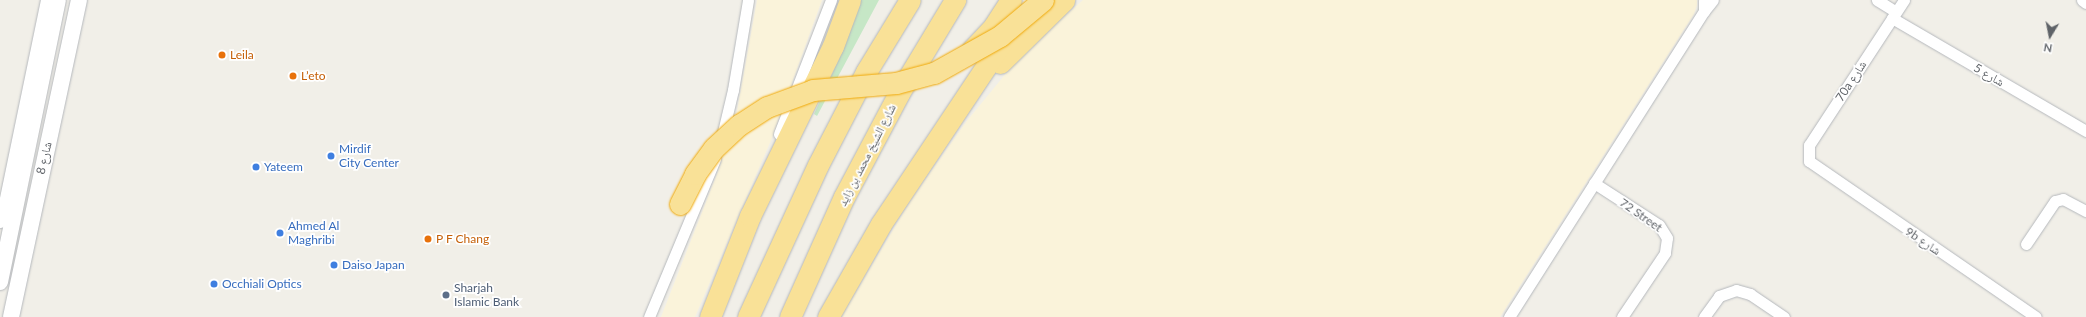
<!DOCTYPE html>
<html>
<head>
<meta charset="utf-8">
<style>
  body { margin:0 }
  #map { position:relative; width:2086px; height:317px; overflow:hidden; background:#f1efe8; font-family:Lato,"Noto Naskh Arabic",sans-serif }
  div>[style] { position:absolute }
  .green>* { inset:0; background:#c6e7c6 }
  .sand>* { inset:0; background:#faf3da }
  .roads { filter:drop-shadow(0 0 1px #b5b8bc) drop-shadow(0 0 1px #b5b8bc) }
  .street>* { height:11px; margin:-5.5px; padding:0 5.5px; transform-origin:5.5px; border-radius:5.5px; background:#fff }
  .secondary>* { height:16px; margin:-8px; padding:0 8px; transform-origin:8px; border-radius:8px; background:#fff }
  .highway>* { height:21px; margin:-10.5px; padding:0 10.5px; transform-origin:10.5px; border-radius:10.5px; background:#f9e197 }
  .bridges { filter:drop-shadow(0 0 1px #f0a909) drop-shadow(0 0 1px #f0a909) }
  .highway-bridge>* { height:21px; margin:-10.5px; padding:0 10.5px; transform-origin:10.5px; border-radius:10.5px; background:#f9e197 }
  .dots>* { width:11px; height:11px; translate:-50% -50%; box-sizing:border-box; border:2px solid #fff; border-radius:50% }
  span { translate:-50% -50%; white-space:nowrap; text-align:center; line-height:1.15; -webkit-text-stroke:3.5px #fff; paint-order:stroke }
  .food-label { font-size:12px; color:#c56008 }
  .left { translate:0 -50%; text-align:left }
  .street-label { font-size:12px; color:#5f6368 }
  .shop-label { font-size:12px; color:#366cbe }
  .service-label { font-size:12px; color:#4e5e75 }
  .north { position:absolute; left:2030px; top:16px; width:40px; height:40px; -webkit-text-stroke:3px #fff; paint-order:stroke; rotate:190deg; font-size:11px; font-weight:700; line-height:16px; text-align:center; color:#5f6368 }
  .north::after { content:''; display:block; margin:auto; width:14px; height:18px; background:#5f6368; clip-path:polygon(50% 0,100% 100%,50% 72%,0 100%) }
</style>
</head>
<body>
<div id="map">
  <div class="green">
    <div style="clip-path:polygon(860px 0,879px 0,817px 116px,814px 114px,838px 61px)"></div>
  </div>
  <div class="sand">
    <div style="clip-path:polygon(757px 0,822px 0,772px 138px,695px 317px,661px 317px,733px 133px)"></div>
    <div style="clip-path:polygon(1083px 0,1697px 0,1697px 5px,1694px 14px,1500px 317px,841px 317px,911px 200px,966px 122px,1022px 54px)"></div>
  </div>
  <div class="roads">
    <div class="street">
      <div style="left:1704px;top:0;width:11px;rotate:90deg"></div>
      <div style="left:1704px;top:11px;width:14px;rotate:-51deg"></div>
      <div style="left:1877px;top:0;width:22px;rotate:32deg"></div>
      <div style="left:1904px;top:0;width:173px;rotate:123.2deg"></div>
      <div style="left:1809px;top:145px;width:16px;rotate:90deg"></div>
      <div style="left:1809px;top:161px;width:275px;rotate:34.5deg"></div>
      <div style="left:2082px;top:0;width:5px;rotate:37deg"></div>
      <div style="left:1892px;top:18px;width:225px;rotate:30.2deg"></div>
      <div style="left:779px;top:134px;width:144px;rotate:-68.8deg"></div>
      <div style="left:722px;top:136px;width:47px;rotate:-76.6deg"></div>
      <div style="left:733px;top:90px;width:91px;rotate:-80.5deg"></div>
      <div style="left:1594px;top:183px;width:77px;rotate:32.9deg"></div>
      <div style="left:1659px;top:225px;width:15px;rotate:58deg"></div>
      <div style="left:1667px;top:238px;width:15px;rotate:98deg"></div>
      <div style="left:1665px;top:253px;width:77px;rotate:123.9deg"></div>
      <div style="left:0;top:222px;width:227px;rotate:-78.3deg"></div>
      <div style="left:2026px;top:244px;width:52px;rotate:-56deg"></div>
      <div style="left:2055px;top:201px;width:8px;rotate:-14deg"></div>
      <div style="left:2063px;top:199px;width:26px;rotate:28deg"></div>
      <div style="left:649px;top:317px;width:171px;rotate:-67.3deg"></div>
      <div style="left:1509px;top:317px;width:363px;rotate:-57.5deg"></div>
      <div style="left:1704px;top:317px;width:26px;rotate:-54deg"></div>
      <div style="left:1719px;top:296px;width:18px;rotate:-19deg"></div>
      <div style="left:1736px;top:290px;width:15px;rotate:16deg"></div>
      <div style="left:1750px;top:294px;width:41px;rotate:34.1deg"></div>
    </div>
    <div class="secondary">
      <div style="left:0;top:282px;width:288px;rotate:-78.4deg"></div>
      <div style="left:11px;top:317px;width:324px;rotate:-77.9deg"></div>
    </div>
    <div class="highway">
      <div style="left:972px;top:50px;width:33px;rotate:-47deg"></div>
      <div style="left:994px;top:26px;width:31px;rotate:-57deg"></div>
      <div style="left:1000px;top:63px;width:90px;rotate:-44.5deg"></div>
      <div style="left:710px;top:317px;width:109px;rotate:-68.4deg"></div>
      <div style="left:750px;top:216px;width:189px;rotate:-64deg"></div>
      <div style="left:833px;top:46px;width:49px;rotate:-69.7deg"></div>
      <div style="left:748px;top:317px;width:167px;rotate:-65.3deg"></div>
      <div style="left:818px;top:165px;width:105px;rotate:-62.7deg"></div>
      <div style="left:866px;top:72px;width:84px;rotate:-58.6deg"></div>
      <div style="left:790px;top:317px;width:132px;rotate:-65.8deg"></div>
      <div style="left:844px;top:197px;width:118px;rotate:-62.1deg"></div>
      <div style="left:899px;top:93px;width:109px;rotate:-58.9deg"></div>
      <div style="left:828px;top:317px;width:107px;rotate:-60.3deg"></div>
      <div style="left:881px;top:224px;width:238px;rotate:-56.3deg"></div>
    </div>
  </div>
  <div class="bridges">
    <div class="highway-bridge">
      <div style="left:680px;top:204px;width:34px;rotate:-63deg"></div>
      <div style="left:695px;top:174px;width:32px;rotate:-54deg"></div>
      <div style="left:714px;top:148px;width:34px;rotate:-43deg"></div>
      <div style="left:739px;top:125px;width:33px;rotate:-33deg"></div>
      <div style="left:767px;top:107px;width:49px;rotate:-20.3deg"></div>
      <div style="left:813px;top:90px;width:83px;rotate:-4.8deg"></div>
      <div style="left:896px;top:83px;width:39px;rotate:-15deg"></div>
      <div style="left:934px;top:73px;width:76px;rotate:-29.3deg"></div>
      <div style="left:1000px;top:36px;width:56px;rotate:-39.9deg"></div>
    </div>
  </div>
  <div class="dots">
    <div style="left:222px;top:55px;background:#e8710a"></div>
    <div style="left:293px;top:76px;background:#e8710a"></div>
    <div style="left:331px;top:156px;background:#3f7fe0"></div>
    <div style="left:256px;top:167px;background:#3f7fe0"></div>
    <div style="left:280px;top:233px;background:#3f7fe0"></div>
    <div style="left:428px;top:239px;background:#e8710a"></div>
    <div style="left:334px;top:265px;background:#3f7fe0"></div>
    <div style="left:214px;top:284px;background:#3f7fe0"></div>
    <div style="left:446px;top:295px;background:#5c6f8a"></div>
  </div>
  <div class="food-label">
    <span class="left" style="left:230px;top:55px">Leila</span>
    <span class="left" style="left:301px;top:76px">L’eto</span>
    <span class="left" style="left:436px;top:239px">P F Chang</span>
  </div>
  <div class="street-label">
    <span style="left:1989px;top:75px;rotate:30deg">شارع 5</span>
    <span style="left:1851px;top:81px;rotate:-57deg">70a شارع</span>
    <span style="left:867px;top:155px;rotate:-63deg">شارع الشيخ محمد بن زايد</span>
    <span style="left:44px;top:158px;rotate:-77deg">شارع 8</span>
    <span style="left:1641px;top:215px;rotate:35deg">72 Street</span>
    <span style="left:1923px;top:241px;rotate:34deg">9b شارع</span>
  </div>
  <div class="shop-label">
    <span class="left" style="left:339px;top:156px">Mirdif<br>City Center</span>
    <span class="left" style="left:264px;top:167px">Yateem</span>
    <span class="left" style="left:288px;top:233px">Ahmed Al<br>Maghribi</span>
    <span class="left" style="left:342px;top:265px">Daiso Japan</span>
    <span class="left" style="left:222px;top:284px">Occhiali Optics</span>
  </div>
  <div class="service-label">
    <span class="left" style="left:454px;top:295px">Sharjah<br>Islamic Bank</span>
  </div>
  <div class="north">N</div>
</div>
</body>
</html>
